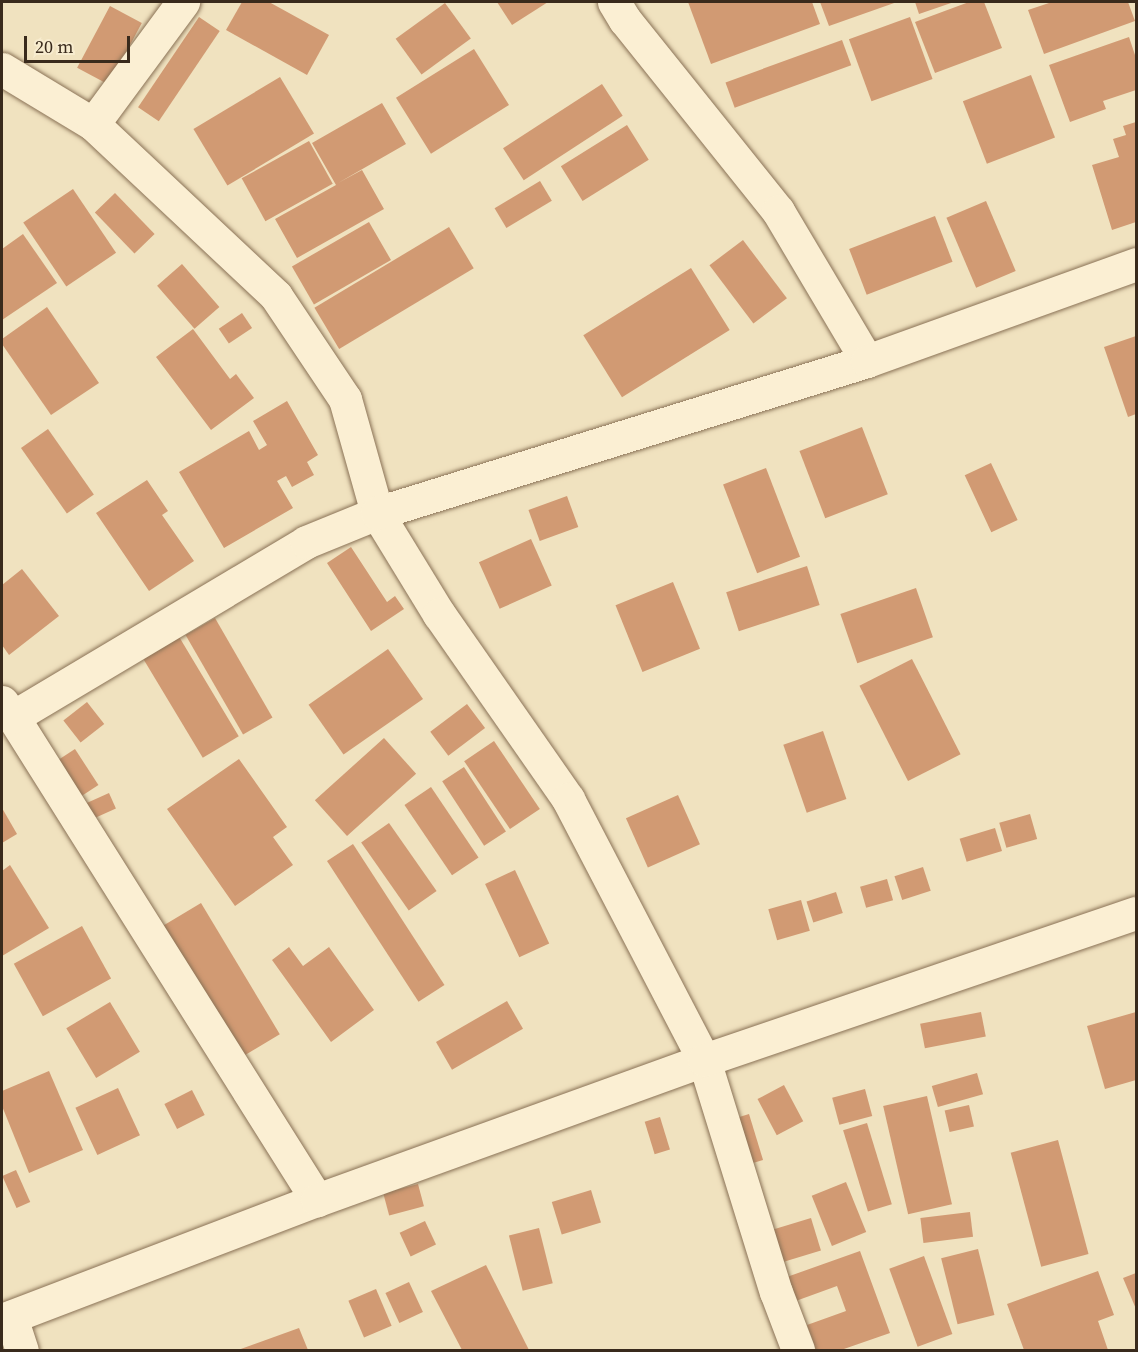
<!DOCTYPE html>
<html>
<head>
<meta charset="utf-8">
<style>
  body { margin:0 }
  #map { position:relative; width:1138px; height:1352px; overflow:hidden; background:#f0e2bf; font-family:"Source Serif 4",serif }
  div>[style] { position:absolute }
  .building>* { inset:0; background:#d19a73; transform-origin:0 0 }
  .roads { filter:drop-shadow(0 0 2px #8a7256) drop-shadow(0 0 2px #8a7256) }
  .minor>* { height:33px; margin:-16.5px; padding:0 16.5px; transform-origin:16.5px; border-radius:16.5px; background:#fbefd3 }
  span { translate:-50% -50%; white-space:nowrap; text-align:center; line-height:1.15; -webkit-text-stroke:4.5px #f7eccf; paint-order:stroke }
  .frame { position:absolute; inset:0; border:3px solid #392a1c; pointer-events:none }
  .scale { position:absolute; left:24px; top:36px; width:106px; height:27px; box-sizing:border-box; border:3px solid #392a1c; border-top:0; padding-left:8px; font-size:18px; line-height:21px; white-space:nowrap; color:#392a1c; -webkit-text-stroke:4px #f7eccf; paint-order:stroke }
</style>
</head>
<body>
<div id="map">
  <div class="building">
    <div style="clip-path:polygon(242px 2px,269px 2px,329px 35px,307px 75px,226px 30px)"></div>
    <div style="clip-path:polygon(497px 2px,548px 2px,512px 25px)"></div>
    <div style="clip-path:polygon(688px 2px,812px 2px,820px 24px,711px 64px)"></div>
    <div style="clip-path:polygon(820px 2px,897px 2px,829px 26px)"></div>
    <div style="clip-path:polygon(915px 2px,954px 2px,919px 14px)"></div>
    <div style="clip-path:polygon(969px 2px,984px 2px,1002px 48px,935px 73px,915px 22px)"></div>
    <div style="clip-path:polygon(1052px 2px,1128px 2px,1135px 21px,1044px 54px,1028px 10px)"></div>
    <div style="left:445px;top:3px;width:44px;height:61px;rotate:54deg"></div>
    <div style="left:110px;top:6px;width:36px;height:70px;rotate:28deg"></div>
    <div style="left:199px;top:17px;width:25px;height:109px;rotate:34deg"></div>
    <div style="left:910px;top:17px;width:66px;height:65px;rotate:70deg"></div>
    <div style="clip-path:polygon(1129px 37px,1136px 58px,1136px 90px,1103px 101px,1106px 109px,1070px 122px,1049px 65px)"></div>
    <div style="left:842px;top:40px;width:27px;height:124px;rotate:70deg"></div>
    <div style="left:474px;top:49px;width:66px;height:92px;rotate:58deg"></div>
    <div style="left:1031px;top:75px;width:67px;height:73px;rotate:69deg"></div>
    <div style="left:280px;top:77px;width:66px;height:101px;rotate:59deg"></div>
    <div style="left:602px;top:84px;width:38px;height:118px;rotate:57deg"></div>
    <div style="clip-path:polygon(382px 103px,406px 144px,338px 183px,362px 170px,384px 209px,297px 258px,275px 219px,336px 185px,312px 143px)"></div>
    <div style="clip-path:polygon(1136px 122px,1136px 222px,1112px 230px,1092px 165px,1119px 157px,1113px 139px,1126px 135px,1123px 126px)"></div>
    <div style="left:627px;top:125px;width:41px;height:78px;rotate:58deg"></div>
    <div style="left:309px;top:141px;width:49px;height:77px;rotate:61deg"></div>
    <div style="left:540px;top:181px;width:23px;height:53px;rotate:59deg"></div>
    <div style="left:73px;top:189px;width:77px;height:60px;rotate:56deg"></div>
    <div style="left:115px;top:193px;width:57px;height:28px;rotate:46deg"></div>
    <div style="left:986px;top:201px;width:76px;height:43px;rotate:67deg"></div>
    <div style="left:935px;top:216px;width:49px;height:92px;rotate:69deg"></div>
    <div style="left:369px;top:222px;width:44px;height:89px;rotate:60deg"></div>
    <div style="left:449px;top:227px;width:48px;height:157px;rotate:59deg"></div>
    <div style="clip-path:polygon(23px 234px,57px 283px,2px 320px,2px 249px)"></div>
    <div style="left:743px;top:240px;width:73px;height:42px;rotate:53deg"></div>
    <div style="left:182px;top:264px;width:57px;height:33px;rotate:49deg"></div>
    <div style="left:691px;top:268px;width:73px;height:127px;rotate:58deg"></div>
    <div style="clip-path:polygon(47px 307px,99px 383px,51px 415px,2px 344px,2px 339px)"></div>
    <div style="left:242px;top:313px;width:18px;height:28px;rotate:56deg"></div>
    <div style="clip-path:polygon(193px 329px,230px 379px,236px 374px,254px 398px,211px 430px,156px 357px)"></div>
    <div style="clip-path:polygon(1136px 336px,1136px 414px,1128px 417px,1104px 347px)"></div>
    <div style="clip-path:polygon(287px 401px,318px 455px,307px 462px,314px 475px,292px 487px,286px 476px,277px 481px,293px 508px,224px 548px,179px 472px,249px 431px,259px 450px,267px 445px,253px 421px)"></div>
    <div style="left:862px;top:427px;width:72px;height:67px;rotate:69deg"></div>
    <div style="left:48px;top:429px;width:80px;height:33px;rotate:55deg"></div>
    <div style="left:991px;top:463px;width:63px;height:29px;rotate:65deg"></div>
    <div style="left:766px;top:468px;width:95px;height:46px;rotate:69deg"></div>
    <div style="clip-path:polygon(147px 480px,168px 511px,162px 515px,194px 561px,149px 591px,96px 513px)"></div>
    <div style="left:567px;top:496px;width:33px;height:41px;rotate:70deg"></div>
    <div style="left:531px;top:539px;width:51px;height:57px;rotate:66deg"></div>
    <div style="clip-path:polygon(351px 547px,387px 602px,395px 596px,404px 609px,371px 631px,327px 563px)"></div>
    <div style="left:807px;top:566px;width:41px;height:85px;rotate:72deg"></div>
    <div style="clip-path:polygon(22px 569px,59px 616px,9px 655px,2px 645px,2px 585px)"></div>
    <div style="left:673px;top:582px;width:72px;height:62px;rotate:68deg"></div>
    <div style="left:916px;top:588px;width:52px;height:80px;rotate:71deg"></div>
    <div style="left:215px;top:618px;width:115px;height:34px;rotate:60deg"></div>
    <div style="left:178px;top:635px;width:118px;height:42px;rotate:59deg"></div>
    <div style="left:388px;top:649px;width:61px;height:97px;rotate:55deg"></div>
    <div style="left:912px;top:659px;width:107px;height:59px;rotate:63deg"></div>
    <div style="left:87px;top:702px;width:28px;height:30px;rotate:52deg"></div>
    <div style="left:467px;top:704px;width:30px;height:46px;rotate:53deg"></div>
    <div style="left:823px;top:731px;width:72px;height:42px;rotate:71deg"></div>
    <div style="left:384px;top:738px;width:48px;height:93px;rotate:48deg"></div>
    <div style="left:494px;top:741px;width:82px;height:36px;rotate:56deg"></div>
    <div style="left:75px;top:749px;width:43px;height:27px;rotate:57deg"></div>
    <div style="clip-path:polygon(239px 759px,287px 827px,273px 837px,293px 865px,235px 906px,167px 809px)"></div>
    <div style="left:464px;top:767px;width:77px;height:26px;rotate:57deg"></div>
    <div style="left:431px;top:787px;width:85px;height:32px;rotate:56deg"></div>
    <div style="left:109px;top:793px;width:17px;height:28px;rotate:66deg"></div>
    <div style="left:678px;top:795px;width:54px;height:57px;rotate:66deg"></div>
    <div style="clip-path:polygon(2px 808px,17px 834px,2px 843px)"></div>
    <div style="left:1030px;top:814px;width:26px;height:32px;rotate:74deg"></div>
    <div style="left:389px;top:823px;width:83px;height:34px;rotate:55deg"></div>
    <div style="left:995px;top:828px;width:24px;height:37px;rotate:73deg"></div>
    <div style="left:353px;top:844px;width:168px;height:31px;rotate:57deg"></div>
    <div style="clip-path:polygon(10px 865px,49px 928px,2px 956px,2px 871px)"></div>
    <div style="left:923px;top:867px;width:25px;height:30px;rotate:72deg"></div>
    <div style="left:515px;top:870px;width:81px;height:33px;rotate:65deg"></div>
    <div style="left:887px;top:879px;width:22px;height:28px;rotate:74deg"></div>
    <div style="left:836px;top:892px;width:22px;height:31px;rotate:72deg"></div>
    <div style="left:801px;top:900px;width:32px;height:34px;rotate:74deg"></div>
    <div style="left:201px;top:903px;width:153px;height:55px;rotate:59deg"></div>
    <div style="left:82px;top:926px;width:60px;height:78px;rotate:61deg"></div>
    <div style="clip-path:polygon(289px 947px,303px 966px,329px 947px,374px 1010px,331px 1042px,272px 960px)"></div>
    <div style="left:507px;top:1001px;width:32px;height:82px;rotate:60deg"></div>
    <div style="left:110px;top:1002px;width:58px;height:51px;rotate:59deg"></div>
    <div style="left:981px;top:1012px;width:25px;height:62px;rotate:79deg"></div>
    <div style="clip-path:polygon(1136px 1012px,1136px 1080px,1105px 1089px,1087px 1026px)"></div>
    <div style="clip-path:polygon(49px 1071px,83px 1150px,29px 1173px,2px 1106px,2px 1091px)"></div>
    <div style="left:977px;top:1073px;width:22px;height:47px;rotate:74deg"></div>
    <div style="left:784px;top:1085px;width:41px;height:30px;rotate:62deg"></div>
    <div style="left:118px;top:1088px;width:52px;height:47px;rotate:65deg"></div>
    <div style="left:865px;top:1089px;width:28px;height:34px;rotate:75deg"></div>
    <div style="left:192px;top:1090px;width:28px;height:31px;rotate:63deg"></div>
    <div style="left:927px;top:1096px;width:111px;height:45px;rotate:77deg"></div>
    <div style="left:969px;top:1105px;width:22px;height:25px;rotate:77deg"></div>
    <div style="left:749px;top:1114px;width:48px;height:21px;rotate:73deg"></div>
    <div style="left:660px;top:1117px;width:34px;height:16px;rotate:73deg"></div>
    <div style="left:867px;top:1123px;width:85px;height:25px;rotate:73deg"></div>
    <div style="left:1058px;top:1140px;width:118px;height:49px;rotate:75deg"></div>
    <div style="left:16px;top:1170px;width:35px;height:15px;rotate:66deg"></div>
    <div style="left:846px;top:1182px;width:54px;height:37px;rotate:68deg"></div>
    <div style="left:418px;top:1184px;width:23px;height:36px;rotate:75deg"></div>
    <div style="left:591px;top:1190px;width:34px;height:41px;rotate:73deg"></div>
    <div style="left:970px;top:1212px;width:25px;height:50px;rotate:83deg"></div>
    <div style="left:811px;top:1218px;width:34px;height:49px;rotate:73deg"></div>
    <div style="left:425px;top:1221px;width:26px;height:28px;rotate:65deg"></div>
    <div style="left:539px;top:1228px;width:57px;height:31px;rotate:76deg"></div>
    <div style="left:978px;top:1249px;width:68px;height:38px;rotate:76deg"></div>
    <div style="clip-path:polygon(860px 1251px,890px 1333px,841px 1350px,816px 1350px,807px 1325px,846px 1311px,837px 1286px,793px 1302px,784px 1278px)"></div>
    <div style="left:924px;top:1256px;width:83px;height:37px;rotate:70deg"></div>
    <div style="clip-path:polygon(486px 1265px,529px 1350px,462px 1350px,431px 1291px)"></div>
    <div style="clip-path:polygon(1098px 1271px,1114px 1315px,1098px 1321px,1108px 1350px,1024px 1350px,1007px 1304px)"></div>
    <div style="clip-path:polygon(1136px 1273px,1136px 1309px,1123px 1278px)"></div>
    <div style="left:409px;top:1282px;width:33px;height:26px;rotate:65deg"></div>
    <div style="left:376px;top:1289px;width:40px;height:30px;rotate:67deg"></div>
    <div style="clip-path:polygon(299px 1328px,308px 1350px,238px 1350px)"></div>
  </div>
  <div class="roads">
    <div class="minor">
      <div style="left:614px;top:2px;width:21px;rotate:59deg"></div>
      <div style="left:625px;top:20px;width:245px;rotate:51.3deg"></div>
      <div style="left:778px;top:211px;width:174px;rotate:59.3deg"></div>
      <div style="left:2px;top:69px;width:106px;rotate:31.1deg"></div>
      <div style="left:93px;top:124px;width:251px;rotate:43.2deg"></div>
      <div style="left:276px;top:296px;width:124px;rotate:56.2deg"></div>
      <div style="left:345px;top:399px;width:118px;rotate:74.3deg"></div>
      <div style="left:377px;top:513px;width:119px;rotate:58.5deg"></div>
      <div style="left:439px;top:614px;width:226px;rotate:55.1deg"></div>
      <div style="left:568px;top:799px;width:294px;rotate:62.5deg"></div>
      <div style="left:704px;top:1060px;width:243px;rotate:72.8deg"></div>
      <div style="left:776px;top:1292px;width:62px;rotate:69.2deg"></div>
      <div style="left:93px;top:124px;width:152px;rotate:-53.6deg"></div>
      <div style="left:2px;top:702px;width:19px;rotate:54deg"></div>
      <div style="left:13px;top:717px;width:571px;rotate:57.81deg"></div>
      <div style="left:13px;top:717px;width:341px;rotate:-30.8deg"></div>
      <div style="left:306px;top:542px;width:77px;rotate:-22.2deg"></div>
      <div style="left:377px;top:513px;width:513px;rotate:-17.23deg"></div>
      <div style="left:867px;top:361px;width:286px;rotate:-19.8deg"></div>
      <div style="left:11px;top:1317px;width:35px;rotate:72deg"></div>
      <div style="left:2px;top:1320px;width:337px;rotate:-20.9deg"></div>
      <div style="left:317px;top:1200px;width:412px;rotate:-19.9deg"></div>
      <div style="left:704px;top:1060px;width:456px;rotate:-18.8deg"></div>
    </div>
  </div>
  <div class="frame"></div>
  <div class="scale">20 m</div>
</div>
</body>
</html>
